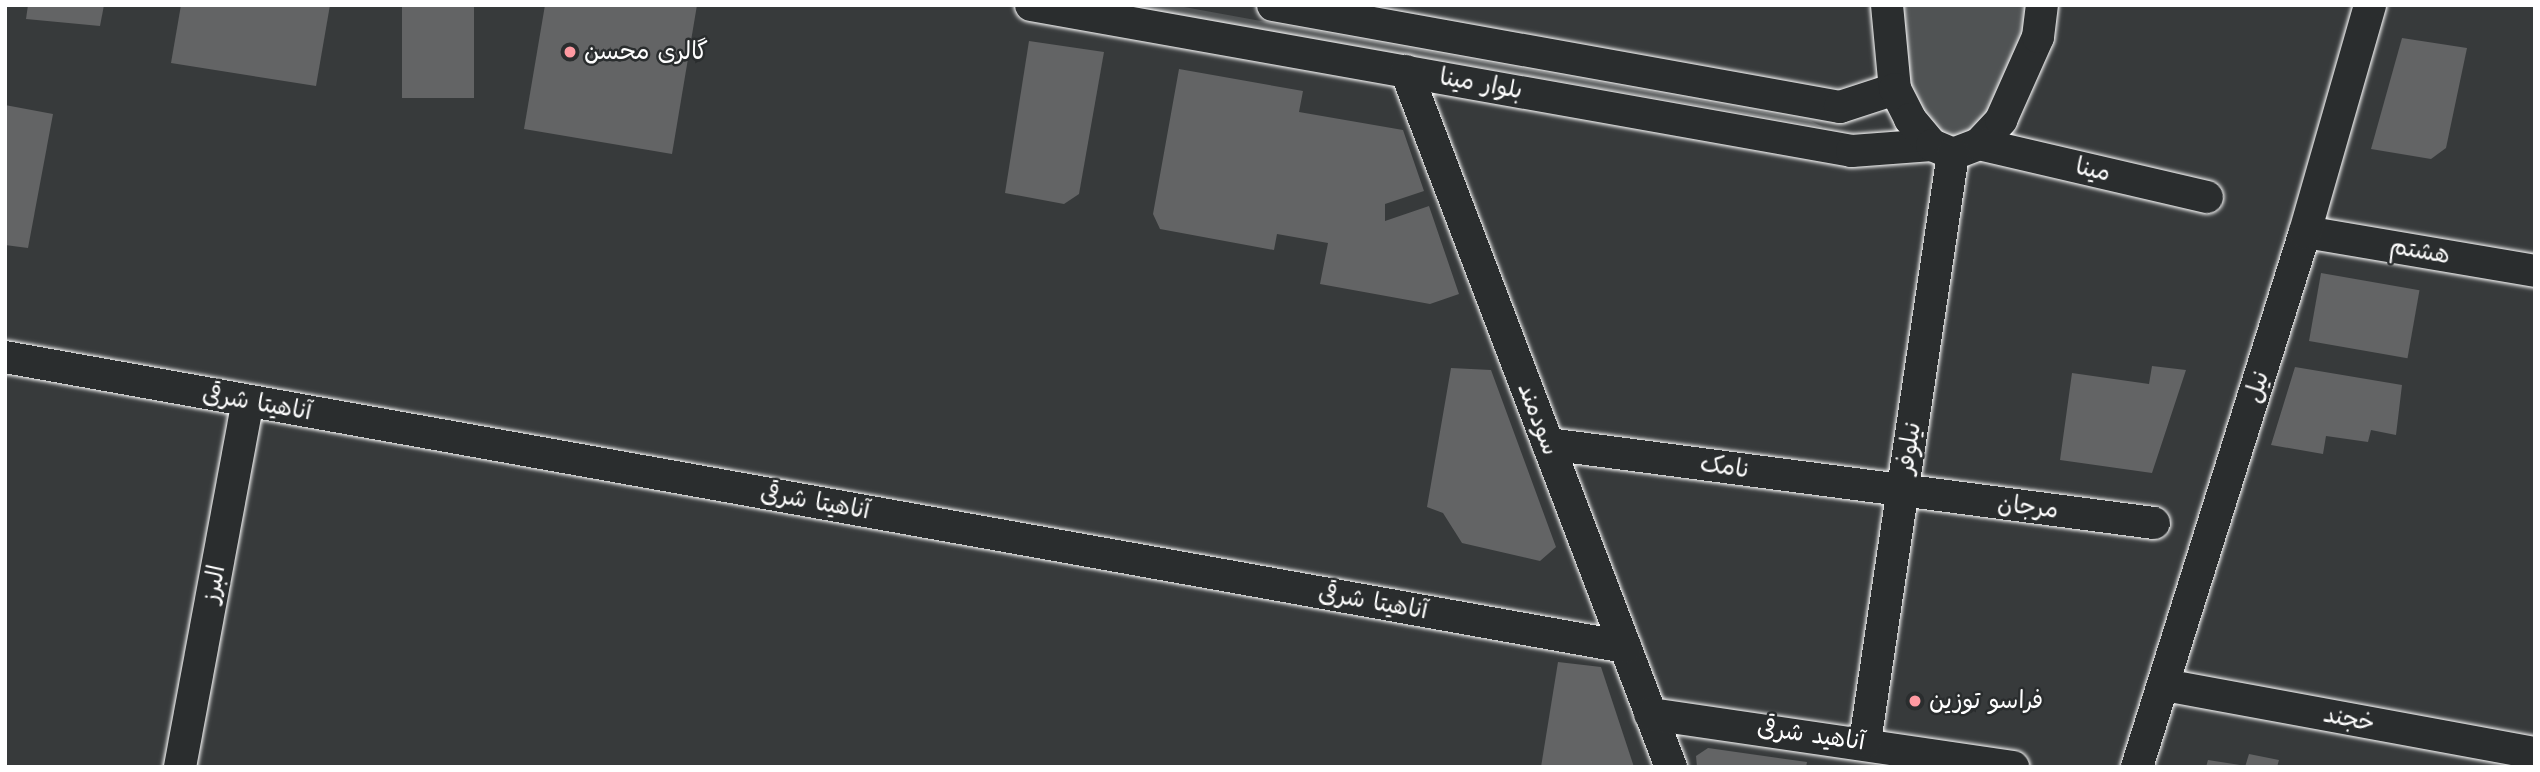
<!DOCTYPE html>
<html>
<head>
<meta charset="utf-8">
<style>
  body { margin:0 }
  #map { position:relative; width:2540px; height:772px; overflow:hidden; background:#373a3b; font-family:"Shantell Sans","Playpen Sans Arabic",sans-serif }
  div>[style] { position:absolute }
  .green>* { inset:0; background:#505354 }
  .building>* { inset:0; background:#636465; transform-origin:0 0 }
  .roads { filter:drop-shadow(0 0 2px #fff) drop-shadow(0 0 2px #fff) }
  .minor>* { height:32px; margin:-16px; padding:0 16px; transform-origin:16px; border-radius:16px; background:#2a2d2e }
  .dots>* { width:19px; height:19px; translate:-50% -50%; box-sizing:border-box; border:4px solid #2a2d2e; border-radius:50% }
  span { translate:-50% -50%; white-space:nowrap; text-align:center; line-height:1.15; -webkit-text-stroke:5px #2a2d2e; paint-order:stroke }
  .poi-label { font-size:24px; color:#fff }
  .left { translate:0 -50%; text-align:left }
  .street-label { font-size:24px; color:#fff }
  .frame { position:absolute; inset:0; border:7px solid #fff; pointer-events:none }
</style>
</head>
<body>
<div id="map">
  <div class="green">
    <div style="clip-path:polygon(1119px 5px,1173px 5px,1811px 121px,1823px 127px)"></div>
    <div style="clip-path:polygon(1899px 5px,2034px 5px,2016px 73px,1974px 135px,1943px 139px,1905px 85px)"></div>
  </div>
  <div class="building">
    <div style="clip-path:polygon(28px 5px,104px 5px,100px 26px,26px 19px)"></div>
    <div style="clip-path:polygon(181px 5px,330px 5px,316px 86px,171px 63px)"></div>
    <div style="left:402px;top:5px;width:72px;height:93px"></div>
    <div style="clip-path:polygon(545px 5px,697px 5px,672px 154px,524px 129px)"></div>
    <div style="clip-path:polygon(2402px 38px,2467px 48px,2446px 148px,2431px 159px,2371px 149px)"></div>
    <div style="clip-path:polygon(1029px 41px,1104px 52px,1079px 194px,1064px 204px,1005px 193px)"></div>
    <div style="clip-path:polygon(1179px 69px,1303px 91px,1299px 112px,1403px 130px,1424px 191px,1385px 204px,1385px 221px,1429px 206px,1459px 294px,1430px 304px,1320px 284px,1328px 243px,1277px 234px,1274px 250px,1160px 229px,1153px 214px)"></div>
    <div style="clip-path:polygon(5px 105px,53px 114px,28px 248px,5px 245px)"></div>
    <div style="left:2321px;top:273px;width:100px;height:69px;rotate:10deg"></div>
    <div style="clip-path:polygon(2152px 366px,2186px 370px,2152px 473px,2060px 460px,2072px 373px,2149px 384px)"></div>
    <div style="clip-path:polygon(2295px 367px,2402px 385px,2396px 435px,2371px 430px,2368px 442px,2326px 436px,2323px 454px,2271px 445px)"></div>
    <div style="clip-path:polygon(1451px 368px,1491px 370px,1556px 547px,1540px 561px,1462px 543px,1443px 513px,1427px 507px)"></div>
    <div style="clip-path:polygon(1558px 662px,1601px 667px,1634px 767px,1541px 767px)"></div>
    <div style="clip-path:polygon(1708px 748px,1807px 762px,1806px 767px,1697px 767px,1696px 756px)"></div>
    <div style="clip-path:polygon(2249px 754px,2279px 760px,2277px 767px,2245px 767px)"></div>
    <div style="clip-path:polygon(2208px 760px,2240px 765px,2240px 767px,2206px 767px)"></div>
  </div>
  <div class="roads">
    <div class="minor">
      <div style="left:1031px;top:5px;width:834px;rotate:10.08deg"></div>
      <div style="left:1852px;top:151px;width:80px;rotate:-4.3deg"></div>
      <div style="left:1273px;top:5px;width:576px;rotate:10.2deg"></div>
      <div style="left:1840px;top:107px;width:58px;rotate:-18.1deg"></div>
      <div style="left:1887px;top:5px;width:84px;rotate:84.6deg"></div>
      <div style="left:1895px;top:89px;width:34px;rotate:63deg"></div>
      <div style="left:1910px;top:119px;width:34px;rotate:50deg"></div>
      <div style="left:1932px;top:145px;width:23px;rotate:23deg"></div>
      <div style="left:1953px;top:154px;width:28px;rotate:-21deg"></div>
      <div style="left:1979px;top:144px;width:33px;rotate:-47deg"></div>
      <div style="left:2001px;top:120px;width:91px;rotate:-66deg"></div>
      <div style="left:2038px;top:37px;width:32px;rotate:-83deg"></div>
      <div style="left:1406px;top:71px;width:745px;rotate:69.16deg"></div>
      <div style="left:1979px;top:144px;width:234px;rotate:13.1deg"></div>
      <div style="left:2305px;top:232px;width:233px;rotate:9.6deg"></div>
      <div style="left:5px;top:357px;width:1646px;rotate:10.15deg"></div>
      <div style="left:1548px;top:444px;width:611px;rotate:7.43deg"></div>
      <div style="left:2164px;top:685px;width:377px;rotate:10.4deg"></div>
      <div style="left:1650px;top:714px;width:367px;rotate:8.3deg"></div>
      <div style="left:1865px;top:742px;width:595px;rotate:-81.49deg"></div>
      <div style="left:180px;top:767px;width:372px;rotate:-79.5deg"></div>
      <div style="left:2137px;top:767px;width:561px;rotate:-72.57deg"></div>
      <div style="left:2305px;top:232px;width:236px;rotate:-74deg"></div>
    </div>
  </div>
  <div class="dots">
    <div style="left:570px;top:52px;background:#ff9aa2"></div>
    <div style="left:1915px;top:701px;background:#ff9aa2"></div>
  </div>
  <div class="poi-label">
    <span class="left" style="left:584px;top:52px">گالری محسن</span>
    <span class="left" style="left:1929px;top:701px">فراسو توزین</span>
  </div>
  <div class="street-label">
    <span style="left:1481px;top:84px;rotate:10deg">بلوار مینا</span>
    <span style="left:2093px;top:170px;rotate:13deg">مینا</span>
    <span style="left:2420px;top:251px;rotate:10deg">هشتم</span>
    <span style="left:2257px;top:387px;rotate:-73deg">نیل</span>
    <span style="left:257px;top:403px;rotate:10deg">آناهیتا شرقی</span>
    <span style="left:1538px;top:419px;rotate:69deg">سودمند</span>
    <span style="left:1909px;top:448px;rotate:-81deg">نیلوفر</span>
    <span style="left:1725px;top:467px;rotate:8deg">نامک</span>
    <span style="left:815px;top:502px;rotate:10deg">آناهیتا شرقی</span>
    <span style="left:2028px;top:507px;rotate:7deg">مرجان</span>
    <span style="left:214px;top:584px;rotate:-79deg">البرز</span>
    <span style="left:1373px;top:602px;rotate:10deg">آناهیتا شرقی</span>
    <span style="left:2349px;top:719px;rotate:11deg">خجند</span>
    <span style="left:1811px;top:735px;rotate:8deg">آناهید شرقی</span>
  </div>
  <div class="frame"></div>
</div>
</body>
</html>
